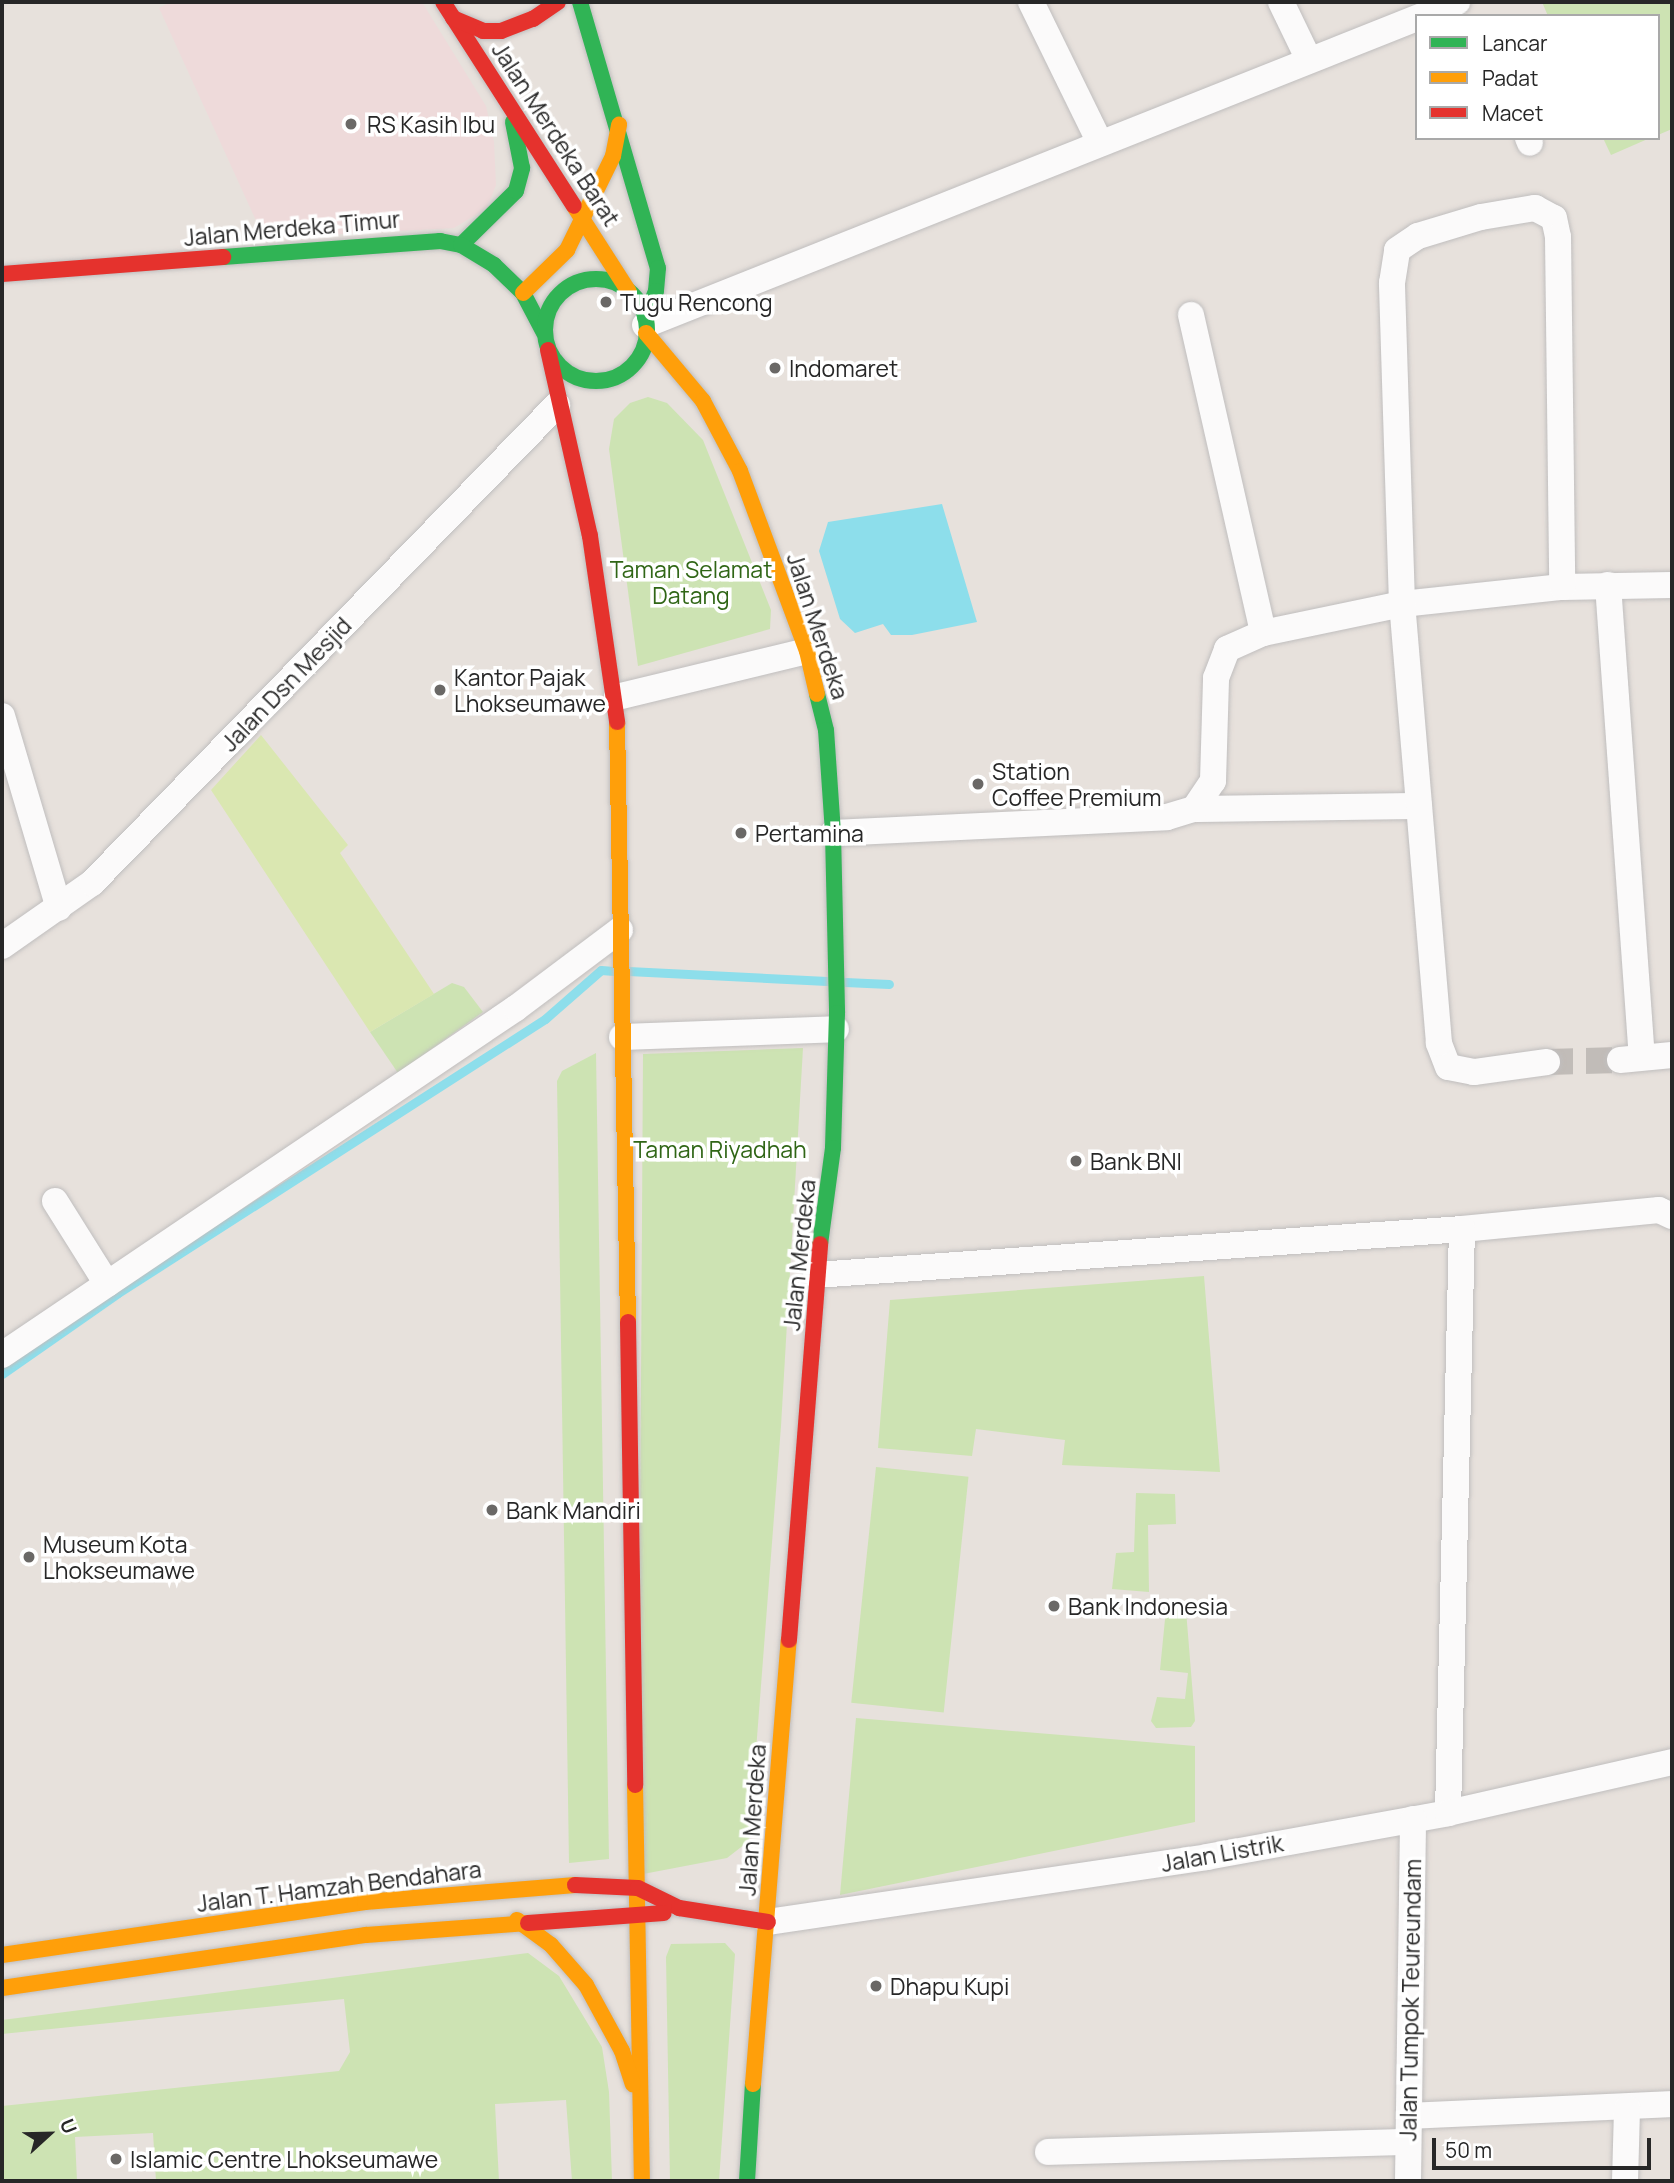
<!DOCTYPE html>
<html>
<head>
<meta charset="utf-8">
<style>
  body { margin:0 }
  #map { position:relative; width:1674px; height:2183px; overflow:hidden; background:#e7e1dc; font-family:Manrope,sans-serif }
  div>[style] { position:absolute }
  .medical>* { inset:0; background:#eedada }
  .green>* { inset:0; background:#cde3b3; transform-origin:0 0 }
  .pitch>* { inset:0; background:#dae7b1 }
  .water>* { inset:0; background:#8ddeeb }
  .stream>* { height:9px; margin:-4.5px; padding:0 4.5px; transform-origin:4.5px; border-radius:4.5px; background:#8ddeeb }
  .street-tunnel>* { height:26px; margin-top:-13px; transform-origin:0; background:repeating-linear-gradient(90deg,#c1bcb8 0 26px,transparent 0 39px) }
  .roads { filter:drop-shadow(0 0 2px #c0bebe) drop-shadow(0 0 2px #c0bebe) }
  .street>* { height:26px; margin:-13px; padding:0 13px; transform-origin:13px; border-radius:13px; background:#fbfafa }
  .fast>* { height:16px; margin:-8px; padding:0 8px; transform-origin:8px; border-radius:8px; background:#30b455 }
  .fast>.ring { margin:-8px; padding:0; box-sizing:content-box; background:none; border:16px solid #30b455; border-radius:50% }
  .slow>* { height:16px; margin:-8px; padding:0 8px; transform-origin:8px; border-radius:8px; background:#ff9f0a }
  .jam>* { height:16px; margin:-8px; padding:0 8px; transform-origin:8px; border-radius:8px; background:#e5322d }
  .dots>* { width:19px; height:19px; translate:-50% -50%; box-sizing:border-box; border:4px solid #fff; border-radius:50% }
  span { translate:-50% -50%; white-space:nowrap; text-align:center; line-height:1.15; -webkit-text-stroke:7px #fff; paint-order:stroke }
  .poi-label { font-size:23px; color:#272727 }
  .left { translate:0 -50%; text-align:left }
  .street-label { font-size:23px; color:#272727 }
  .park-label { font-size:23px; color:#306616 }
  .frame { position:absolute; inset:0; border:4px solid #272727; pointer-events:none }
  .legend { position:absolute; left:1415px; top:14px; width:245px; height:126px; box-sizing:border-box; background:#fff; border:2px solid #a9a9a9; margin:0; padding:9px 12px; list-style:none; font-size:21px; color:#272727 }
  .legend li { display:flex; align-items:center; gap:14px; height:35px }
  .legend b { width:35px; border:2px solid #a9a9a9 }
  .north { position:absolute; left:14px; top:2099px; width:70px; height:70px; -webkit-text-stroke:5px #fff; paint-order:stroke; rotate:68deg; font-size:19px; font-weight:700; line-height:28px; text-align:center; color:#272727 }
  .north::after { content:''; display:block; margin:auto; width:24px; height:32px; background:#272727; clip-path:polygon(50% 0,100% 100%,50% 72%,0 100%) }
  .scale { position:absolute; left:1432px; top:2138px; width:219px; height:32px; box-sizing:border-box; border:4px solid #272727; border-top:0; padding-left:9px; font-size:21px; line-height:24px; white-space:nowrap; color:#272727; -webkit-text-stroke:5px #fff; paint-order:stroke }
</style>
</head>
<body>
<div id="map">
  <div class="medical">
    <div style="clip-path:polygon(171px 2px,422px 2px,486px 106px,494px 142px,496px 185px,487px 208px,454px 228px,264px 238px,159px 8px)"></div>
  </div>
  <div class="green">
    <div style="clip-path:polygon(1542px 2px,1672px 2px,1672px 129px,1658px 135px,1658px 16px,1548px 16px)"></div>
    <div style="clip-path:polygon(1603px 138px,1650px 138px,1611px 155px)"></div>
    <div style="clip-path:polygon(648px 397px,667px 403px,703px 440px,771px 610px,770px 629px,638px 666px,609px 449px,614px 419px,630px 403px)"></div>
    <div style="clip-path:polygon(452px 983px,464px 987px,483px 1012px,398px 1073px,370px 1032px)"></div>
    <div style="clip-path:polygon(803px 1048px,781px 1426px,749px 1841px,727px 1858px,638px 1875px,643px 1054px)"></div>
    <div style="clip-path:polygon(596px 1053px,609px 1859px,569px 1863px,557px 1081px,562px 1071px)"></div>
    <div style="clip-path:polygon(1204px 1276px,1220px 1472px,1062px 1465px,1065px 1440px,976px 1429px,972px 1456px,878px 1448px,890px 1300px)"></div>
    <div style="left:876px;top:1467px;width:93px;height:237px;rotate:6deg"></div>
    <div style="clip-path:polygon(1136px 1493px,1175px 1494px,1176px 1524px,1148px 1525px,1149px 1592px,1112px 1589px,1116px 1553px,1134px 1552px)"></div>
    <div style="clip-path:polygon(1166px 1609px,1186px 1610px,1195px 1721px,1191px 1727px,1156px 1728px,1151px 1721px,1157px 1697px,1185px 1699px,1188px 1673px,1160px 1670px)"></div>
    <div style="clip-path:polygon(856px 1718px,1195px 1746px,1195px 1822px,840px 1895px)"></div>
    <div style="clip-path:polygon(725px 1943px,735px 1954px,719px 2181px,670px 2181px,666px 1957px,671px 1944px)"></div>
    <div style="clip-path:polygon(528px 1953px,559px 1976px,602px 2047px,609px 2092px,612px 2181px,572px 2181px,566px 2100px,495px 2104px,499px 2181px,156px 2181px,153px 2133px,75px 2137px,77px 2181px,2px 2181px,2px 2106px,339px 2071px,350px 2052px,344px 1999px,2px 2034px,2px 2020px)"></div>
  </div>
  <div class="pitch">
    <div style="clip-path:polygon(261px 735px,348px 845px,340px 853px,434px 994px,370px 1032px,211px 790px)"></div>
  </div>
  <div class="water">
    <div style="clip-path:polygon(942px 504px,977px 622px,912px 635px,891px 635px,883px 624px,855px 633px,840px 619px,819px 551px,828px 522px)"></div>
  </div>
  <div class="stream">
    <div style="left:628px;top:971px;width:199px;rotate:2.9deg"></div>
    <div style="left:845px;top:982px;width:44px;rotate:2.6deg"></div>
    <div style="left:2px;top:1374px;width:141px;rotate:-34.9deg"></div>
    <div style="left:118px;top:1293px;width:507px;rotate:-32.69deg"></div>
    <div style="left:545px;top:1019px;width:74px;rotate:-41.2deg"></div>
    <div style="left:601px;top:970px;width:13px;rotate:4deg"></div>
  </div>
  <div class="street-tunnel">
    <div style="left:1547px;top:1062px;width:73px;rotate:-1.6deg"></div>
  </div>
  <div class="roads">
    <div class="street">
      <div style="left:1031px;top:2px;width:155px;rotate:63.9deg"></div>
      <div style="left:1281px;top:2px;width:64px;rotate:64.2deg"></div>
      <div style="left:1422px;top:16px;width:38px;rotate:-22deg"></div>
      <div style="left:1528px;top:138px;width:5px;rotate:68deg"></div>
      <div style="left:1191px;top:315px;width:326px;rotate:77.2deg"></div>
      <div style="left:645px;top:325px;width:831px;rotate:-21.69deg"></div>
      <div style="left:1608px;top:585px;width:473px;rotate:85.9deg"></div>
      <div style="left:617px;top:697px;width:195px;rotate:-13.6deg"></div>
      <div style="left:2px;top:716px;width:200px;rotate:73.5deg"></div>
      <div style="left:1194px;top:809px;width:225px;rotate:-0.8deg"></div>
      <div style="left:833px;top:833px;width:334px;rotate:-2.7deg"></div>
      <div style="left:1167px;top:817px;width:28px;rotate:-17deg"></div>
      <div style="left:1194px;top:809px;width:34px;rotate:-56deg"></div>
      <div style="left:1213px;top:781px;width:103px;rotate:-88.3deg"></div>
      <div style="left:1216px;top:678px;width:31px;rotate:-69deg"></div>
      <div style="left:1227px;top:649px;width:39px;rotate:-24deg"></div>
      <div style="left:1263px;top:633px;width:142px;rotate:-11.8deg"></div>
      <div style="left:1402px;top:604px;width:161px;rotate:-6.1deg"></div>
      <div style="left:1562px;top:587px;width:110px;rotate:-1deg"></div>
      <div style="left:2px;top:946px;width:110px;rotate:-35deg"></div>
      <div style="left:92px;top:883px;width:667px;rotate:-45.79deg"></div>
      <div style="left:622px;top:1037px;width:214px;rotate:-2.1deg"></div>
      <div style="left:1620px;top:1060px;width:52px;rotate:-5.5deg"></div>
      <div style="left:1547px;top:1062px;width:74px;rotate:172.2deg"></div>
      <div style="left:1474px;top:1072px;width:26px;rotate:-169deg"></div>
      <div style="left:1448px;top:1067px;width:26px;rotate:-111deg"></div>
      <div style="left:1439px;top:1043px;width:441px;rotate:-94.8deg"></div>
      <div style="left:1402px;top:604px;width:321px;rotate:-91.8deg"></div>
      <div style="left:1392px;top:283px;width:33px;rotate:-81deg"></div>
      <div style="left:1397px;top:250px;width:25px;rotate:-34deg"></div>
      <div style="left:1418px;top:236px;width:66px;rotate:-16.8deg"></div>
      <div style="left:1481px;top:217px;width:55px;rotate:-9.5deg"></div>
      <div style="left:1535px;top:208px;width:21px;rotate:28deg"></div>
      <div style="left:1554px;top:218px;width:19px;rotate:78deg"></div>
      <div style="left:1558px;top:237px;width:350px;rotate:89.3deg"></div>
      <div style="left:55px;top:1201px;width:98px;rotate:57.9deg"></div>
      <div style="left:816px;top:1275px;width:648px;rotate:-4.07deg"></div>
      <div style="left:1462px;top:1229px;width:198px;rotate:-5.5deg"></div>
      <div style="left:1659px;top:1210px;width:14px;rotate:25deg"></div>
      <div style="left:2px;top:1355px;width:620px;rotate:-34.02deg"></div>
      <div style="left:516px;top:1008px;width:130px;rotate:-36.9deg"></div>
      <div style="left:1448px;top:1813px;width:584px;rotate:-88.63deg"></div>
      <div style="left:768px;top:1922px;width:444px;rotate:-8.4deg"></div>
      <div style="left:1207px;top:1857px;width:245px;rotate:-10.3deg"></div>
      <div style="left:1448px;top:1813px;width:230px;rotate:-12.8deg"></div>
      <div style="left:1409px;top:2116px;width:263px;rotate:-2.6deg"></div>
      <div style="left:1048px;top:2152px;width:360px;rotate:-1.6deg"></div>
      <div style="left:1408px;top:2181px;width:362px;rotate:-89.2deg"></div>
      <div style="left:1625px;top:2181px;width:73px;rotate:-88.4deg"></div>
    </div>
    <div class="fast">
      <div style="left:580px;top:2px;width:277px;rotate:73.7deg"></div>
      <div style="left:658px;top:268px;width:23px;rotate:95deg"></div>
      <div style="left:656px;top:291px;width:29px;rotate:112deg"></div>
      <div style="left:461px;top:245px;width:77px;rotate:-44.5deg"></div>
      <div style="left:516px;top:191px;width:24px;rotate:-75deg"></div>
      <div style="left:522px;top:168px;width:47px;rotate:-101.1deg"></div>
      <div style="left:223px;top:257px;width:218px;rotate:-4.2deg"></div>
      <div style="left:440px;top:241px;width:21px;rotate:11deg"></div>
      <div style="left:461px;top:245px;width:39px;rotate:31deg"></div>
      <div style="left:494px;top:265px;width:40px;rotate:44deg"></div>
      <div style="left:523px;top:293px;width:45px;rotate:62.3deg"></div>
      <div class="ring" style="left:545px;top:279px;width:86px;height:86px"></div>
      <div style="left:817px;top:694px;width:37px;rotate:76deg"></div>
      <div style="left:826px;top:730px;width:103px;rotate:86.1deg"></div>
      <div style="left:833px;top:833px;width:180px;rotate:88.7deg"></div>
      <div style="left:837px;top:1013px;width:135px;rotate:91.7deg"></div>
      <div style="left:833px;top:1148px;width:97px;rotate:97.7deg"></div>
      <div style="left:747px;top:2181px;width:97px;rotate:-86.5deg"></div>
    </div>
    <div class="slow">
      <div style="left:574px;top:206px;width:102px;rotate:57.4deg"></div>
      <div style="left:523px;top:293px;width:62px;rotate:-44.3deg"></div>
      <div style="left:567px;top:250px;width:105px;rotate:-63.9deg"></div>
      <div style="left:613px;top:156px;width:32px;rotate:-79deg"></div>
      <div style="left:646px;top:333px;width:89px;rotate:50deg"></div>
      <div style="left:703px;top:401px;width:79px;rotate:62.1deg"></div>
      <div style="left:740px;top:471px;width:192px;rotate:69.6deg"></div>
      <div style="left:807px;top:651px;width:44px;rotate:76.9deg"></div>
      <div style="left:617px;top:722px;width:600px;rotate:88.95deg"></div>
      <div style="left:635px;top:1785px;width:396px;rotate:89deg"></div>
      <div style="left:517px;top:1920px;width:42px;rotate:36.3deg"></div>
      <div style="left:551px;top:1945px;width:53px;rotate:48.8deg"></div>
      <div style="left:586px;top:1985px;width:75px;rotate:61.4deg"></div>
      <div style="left:622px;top:2051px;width:35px;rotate:72deg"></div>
      <div style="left:2px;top:1955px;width:367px;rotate:-8.3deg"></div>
      <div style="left:365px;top:1902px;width:211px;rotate:-4.6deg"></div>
      <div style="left:2px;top:1988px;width:368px;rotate:-8.3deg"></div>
      <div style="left:366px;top:1935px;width:162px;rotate:-4.2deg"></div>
      <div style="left:753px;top:2084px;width:445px;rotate:-85.4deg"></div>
    </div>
    <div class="jam">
      <div style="left:443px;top:2px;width:242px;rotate:57.3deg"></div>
      <div style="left:453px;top:18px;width:33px;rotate:23deg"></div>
      <div style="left:483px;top:31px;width:18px"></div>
      <div style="left:501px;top:31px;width:34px;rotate:-21deg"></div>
      <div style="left:533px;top:19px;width:30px;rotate:-34deg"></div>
      <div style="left:2px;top:274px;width:222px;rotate:-4.4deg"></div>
      <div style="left:548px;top:350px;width:191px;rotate:77.3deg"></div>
      <div style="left:590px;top:536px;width:188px;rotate:81.7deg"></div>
      <div style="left:628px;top:1322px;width:463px;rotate:89.1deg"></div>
      <div style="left:789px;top:1640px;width:397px;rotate:-85.5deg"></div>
      <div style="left:575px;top:1885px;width:63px;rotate:2.7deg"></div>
      <div style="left:638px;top:1888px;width:46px;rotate:26deg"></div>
      <div style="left:679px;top:1908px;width:90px;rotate:8.9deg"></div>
      <div style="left:528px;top:1923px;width:136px;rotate:-4.2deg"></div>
    </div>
  </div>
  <div class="dots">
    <div style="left:351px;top:124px;background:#6a6866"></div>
    <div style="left:606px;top:302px;background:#6a6866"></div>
    <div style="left:775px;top:368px;background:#6a6866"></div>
    <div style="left:440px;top:690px;background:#6a6866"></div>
    <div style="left:978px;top:784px;background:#6a6866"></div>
    <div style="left:741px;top:833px;background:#6a6866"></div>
    <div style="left:1076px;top:1161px;background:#6a6866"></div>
    <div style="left:492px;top:1510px;background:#6a6866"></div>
    <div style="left:29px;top:1557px;background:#6a6866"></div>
    <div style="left:1054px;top:1606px;background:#6a6866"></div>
    <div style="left:876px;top:1986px;background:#6a6866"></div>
    <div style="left:116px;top:2159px;background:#6a6866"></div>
  </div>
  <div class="poi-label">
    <span class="left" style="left:367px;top:124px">RS Kasih Ibu</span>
    <span class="left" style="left:620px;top:302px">Tugu Rencong</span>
    <span class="left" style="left:789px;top:368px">Indomaret</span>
    <span class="left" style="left:454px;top:690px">Kantor Pajak<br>Lhokseumawe</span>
    <span class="left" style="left:992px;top:784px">Station<br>Coffee Premium</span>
    <span class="left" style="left:755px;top:833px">Pertamina</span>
    <span class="left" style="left:1090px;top:1161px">Bank BNI</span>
    <span class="left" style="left:506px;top:1510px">Bank Mandiri</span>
    <span class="left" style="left:43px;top:1557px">Museum Kota<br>Lhokseumawe</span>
    <span class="left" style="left:1068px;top:1606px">Bank Indonesia</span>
    <span class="left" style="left:890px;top:1986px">Dhapu Kupi</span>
    <span class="left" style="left:130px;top:2159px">Islamic Centre Lhokseumawe</span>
  </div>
  <div class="street-label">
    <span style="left:556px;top:134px;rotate:57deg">Jalan Merdeka Barat</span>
    <span style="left:292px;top:228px;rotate:-5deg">Jalan Merdeka Timur</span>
    <span style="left:818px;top:626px;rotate:72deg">Jalan Merdeka</span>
    <span style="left:286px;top:684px;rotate:-46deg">Jalan Dsn Mesjid</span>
    <span style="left:799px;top:1255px;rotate:-84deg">Jalan Merdeka</span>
    <span style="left:752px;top:1820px;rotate:-86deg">Jalan Merdeka</span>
    <span style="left:1222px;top:1853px;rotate:-10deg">Jalan Listrik</span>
    <span style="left:339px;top:1886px;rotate:-7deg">Jalan T. Hamzah Bendahara</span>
    <span style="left:1410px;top:2000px;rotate:-89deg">Jalan Tumpok Teureundam</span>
  </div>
  <div class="park-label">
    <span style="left:691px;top:582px">Taman Selamat<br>Datang</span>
    <span style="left:720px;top:1149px">Taman Riyadhah</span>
  </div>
  <div class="frame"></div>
  <ul class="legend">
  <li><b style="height:9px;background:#30b455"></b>Lancar</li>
  <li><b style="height:9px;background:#ff9f0a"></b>Padat</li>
  <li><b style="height:9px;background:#e5322d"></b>Macet</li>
  </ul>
  <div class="north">U</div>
  <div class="scale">50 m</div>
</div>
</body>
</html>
